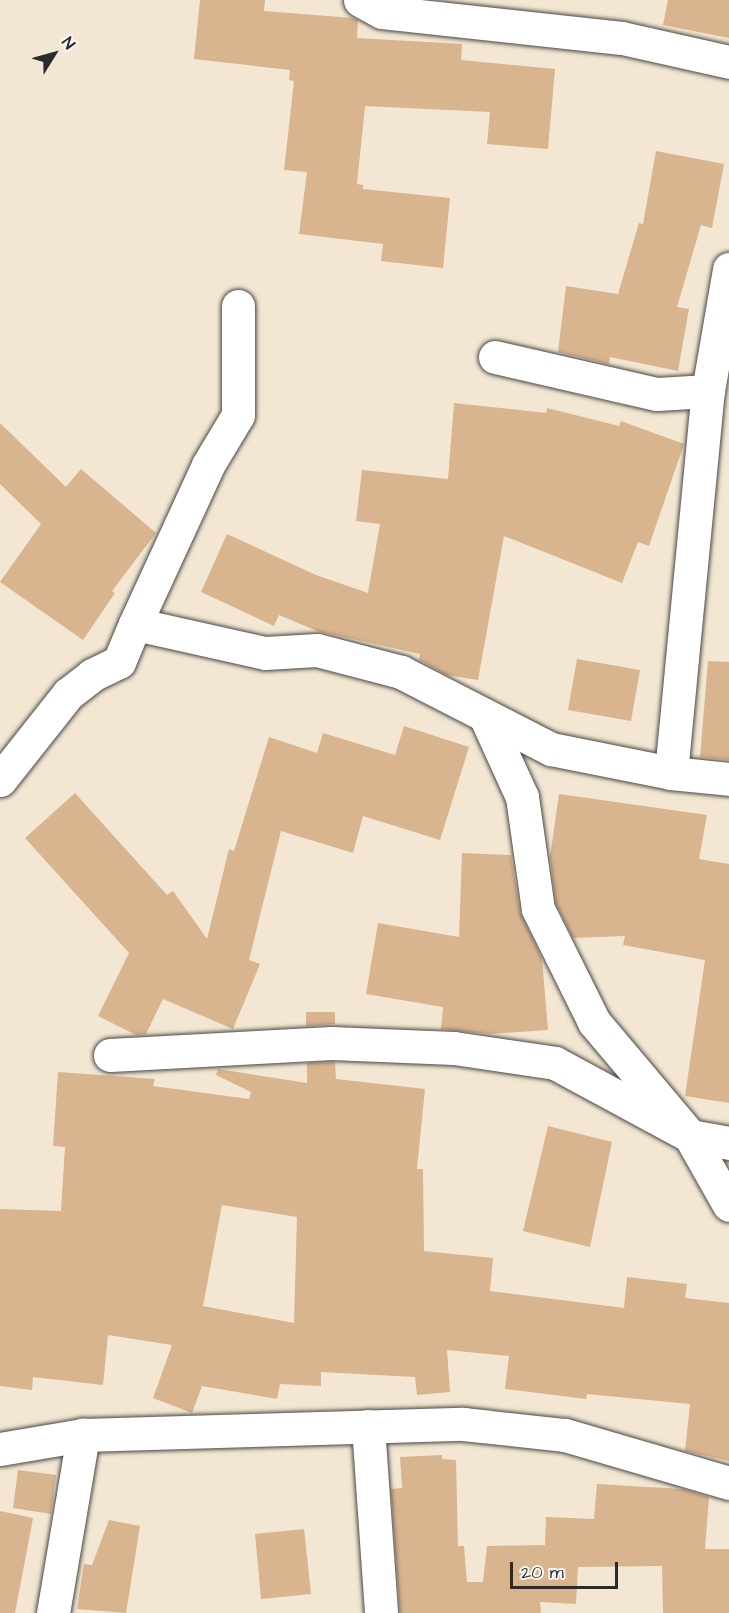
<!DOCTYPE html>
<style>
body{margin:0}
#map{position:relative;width:729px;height:1613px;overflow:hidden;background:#f3e7d3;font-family:"Architects Daughter",sans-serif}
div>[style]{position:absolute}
.building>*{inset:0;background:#d8b48f}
.roads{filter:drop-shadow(0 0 2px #494744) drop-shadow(0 0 2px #494744)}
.street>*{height:33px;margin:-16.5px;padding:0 16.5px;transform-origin:16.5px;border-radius:16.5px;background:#fff}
span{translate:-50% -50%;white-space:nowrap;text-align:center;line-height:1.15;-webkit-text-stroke:4.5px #f6f6f2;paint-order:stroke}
.north{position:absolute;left:24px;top:24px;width:60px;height:60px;-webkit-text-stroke:4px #f6f6f2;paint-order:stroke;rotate:53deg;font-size:16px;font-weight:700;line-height:24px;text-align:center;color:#2b2b2b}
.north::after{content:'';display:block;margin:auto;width:21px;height:27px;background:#2b2b2b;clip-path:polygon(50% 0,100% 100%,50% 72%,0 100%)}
.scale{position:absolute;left:510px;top:1562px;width:108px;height:27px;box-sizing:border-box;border:3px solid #2b2b2b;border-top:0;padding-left:8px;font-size:18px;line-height:21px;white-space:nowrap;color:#2b2b2b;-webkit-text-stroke:4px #f6f6f2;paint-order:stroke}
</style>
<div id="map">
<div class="building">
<i style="clip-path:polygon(200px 0,265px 0,264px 11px,353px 18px,358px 20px,357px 38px,462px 44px,461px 60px,555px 69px,548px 149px,487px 144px,490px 112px,365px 106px,357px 184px,363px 185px,363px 189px,450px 198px,443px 268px,381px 261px,383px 244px,299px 234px,307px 172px,284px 170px,294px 81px,289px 80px,290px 70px,194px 59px)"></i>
<i style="clip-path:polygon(668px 0,729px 0,729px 38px,663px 25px)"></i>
<i style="clip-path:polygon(656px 151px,724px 164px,712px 228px,701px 225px,677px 307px,689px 309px,678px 371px,610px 357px,609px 364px,558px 352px,566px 286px,618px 294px,639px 223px,643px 224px)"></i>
<i style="clip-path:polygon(454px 403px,546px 413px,547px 408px,619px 426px,621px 421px,684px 444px,649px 546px,638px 542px,622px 583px,504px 536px,478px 680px,447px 675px,419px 660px,420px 654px,317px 631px,279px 615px,274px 626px,201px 592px,227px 534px,316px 575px,368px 593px,380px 524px,356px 521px,362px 470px,448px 479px)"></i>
<i style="clip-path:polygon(0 423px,66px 487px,81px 469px,156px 533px,112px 591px,115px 593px,83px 640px,0 582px,41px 524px,0 484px)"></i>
<i style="clip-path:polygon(577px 659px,640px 670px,631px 721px,568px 710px)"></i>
<i style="clip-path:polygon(708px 661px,729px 662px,729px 760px,700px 757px)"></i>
<i style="clip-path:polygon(404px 726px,469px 747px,440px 840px,363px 816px,353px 853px,281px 831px,249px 960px,260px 964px,233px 1029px,163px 999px,146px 1034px,136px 1035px,98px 1016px,129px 953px,25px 838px,75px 793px,167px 895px,173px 891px,207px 939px,229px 849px,234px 851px,269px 737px,317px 753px,323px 733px,395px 755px)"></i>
<i style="clip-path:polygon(559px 794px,707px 815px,699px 859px,729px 864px,729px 1103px,685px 1096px,705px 960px,623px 945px,625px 936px,573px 938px,556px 903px,550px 857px)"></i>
<i style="clip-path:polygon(462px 853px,511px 855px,520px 912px,542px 959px,548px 1030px,490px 1034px,441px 1029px,443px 1007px,366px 994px,378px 923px,459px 937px)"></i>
<i style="clip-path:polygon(306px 1012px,335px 1012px,335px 1024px,306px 1026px)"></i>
<i style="clip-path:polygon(evenodd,335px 1062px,336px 1079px,425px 1089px,417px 1169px,423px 1169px,424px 1251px,493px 1258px,490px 1291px,624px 1308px,627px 1277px,687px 1284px,685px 1298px,729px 1303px,729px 1461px,685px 1451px,690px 1404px,587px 1394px,586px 1399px,505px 1389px,509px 1356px,447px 1350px,450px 1392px,417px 1395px,415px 1377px,321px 1372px,321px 1386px,280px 1384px,277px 1399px,202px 1386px,192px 1413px,153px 1398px,172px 1345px,108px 1335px,103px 1385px,33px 1377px,32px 1390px,0 1386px,0 1209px,61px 1211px,65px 1147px,53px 1146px,58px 1072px,155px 1079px,153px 1086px,249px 1099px,251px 1092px,216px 1075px,218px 1069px,307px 1083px,307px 1063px,335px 1062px,222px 1205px,297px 1217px,294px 1323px,203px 1306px,222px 1205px)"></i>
<i style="clip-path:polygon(548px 1126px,612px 1142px,590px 1247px,523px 1231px)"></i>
<i style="clip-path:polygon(442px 1455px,442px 1459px,456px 1460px,458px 1546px,464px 1546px,467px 1582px,483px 1582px,487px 1546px,545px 1545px,546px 1517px,594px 1519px,597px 1484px,682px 1489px,709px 1497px,705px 1549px,729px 1549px,729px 1613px,663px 1613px,662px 1566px,578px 1567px,576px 1604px,540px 1602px,541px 1613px,400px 1613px,391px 1489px,402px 1488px,400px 1457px)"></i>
<i style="clip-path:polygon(18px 1470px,56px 1475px,51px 1514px,13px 1508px)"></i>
<i style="clip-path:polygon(0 1511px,33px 1518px,15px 1613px,0 1613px)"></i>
<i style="clip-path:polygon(109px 1520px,140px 1526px,126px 1613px,77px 1609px,84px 1564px,92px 1565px)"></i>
<i style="clip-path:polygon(304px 1529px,311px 1594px,261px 1599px,255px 1534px)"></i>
</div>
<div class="roads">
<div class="street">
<i style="left:360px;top:0;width:25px;rotate:29deg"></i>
<i style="left:382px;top:12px;width:241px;rotate:6.2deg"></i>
<i style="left:622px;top:38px;width:110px;rotate:12.6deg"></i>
<i style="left:495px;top:357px;width:166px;rotate:12.9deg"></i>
<i style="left:657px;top:394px;width:51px;rotate:-3.4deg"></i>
<i style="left:135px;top:624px;width:175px;rotate:-65.3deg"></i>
<i style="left:208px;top:465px;width:58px;rotate:-59deg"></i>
<i style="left:238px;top:415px;width:109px;rotate:-90deg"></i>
<i style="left:486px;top:718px;width:87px;rotate:65.5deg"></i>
<i style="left:522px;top:797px;width:113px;rotate:81.9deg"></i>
<i style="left:538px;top:909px;width:126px;rotate:63.6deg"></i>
<i style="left:594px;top:1022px;width:149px;rotate:49.9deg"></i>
<i style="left:690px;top:1136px;width:79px;rotate:60.5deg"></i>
<i style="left:671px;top:773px;width:384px;rotate:-84.5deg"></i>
<i style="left:708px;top:391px;width:124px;rotate:-80.2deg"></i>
<i style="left:0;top:780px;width:110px;rotate:-51.7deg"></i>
<i style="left:68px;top:694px;width:31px;rotate:-38deg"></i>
<i style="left:92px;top:675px;width:30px;rotate:-26deg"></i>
<i style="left:119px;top:662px;width:41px;rotate:-67.2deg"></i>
<i style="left:135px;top:624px;width:133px;rotate:12.6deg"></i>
<i style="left:265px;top:653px;width:52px;rotate:-3.3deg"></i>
<i style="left:317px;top:650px;width:87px;rotate:14.7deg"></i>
<i style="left:401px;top:672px;width:169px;rotate:27.2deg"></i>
<i style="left:551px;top:749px;width:122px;rotate:11.3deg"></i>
<i style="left:671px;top:773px;width:58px;rotate:5.9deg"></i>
<i style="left:110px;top:1055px;width:221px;rotate:-3.1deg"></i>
<i style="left:331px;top:1043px;width:123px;rotate:2.3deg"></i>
<i style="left:454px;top:1048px;width:102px;rotate:8.4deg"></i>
<i style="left:555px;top:1063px;width:153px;rotate:28.4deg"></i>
<i style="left:690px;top:1136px;width:40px;rotate:10deg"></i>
<i style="left:368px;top:1426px;width:187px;rotate:86deg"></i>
<i style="left:0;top:1449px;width:84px;rotate:-9.6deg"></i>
<i style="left:83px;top:1435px;width:380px;rotate:-1.7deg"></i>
<i style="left:463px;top:1424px;width:103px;rotate:6.2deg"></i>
<i style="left:565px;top:1435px;width:171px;rotate:16.3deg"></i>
<i style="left:53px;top:1613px;width:181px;rotate:-80.4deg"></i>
</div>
</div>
<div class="north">N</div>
<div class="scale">20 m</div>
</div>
